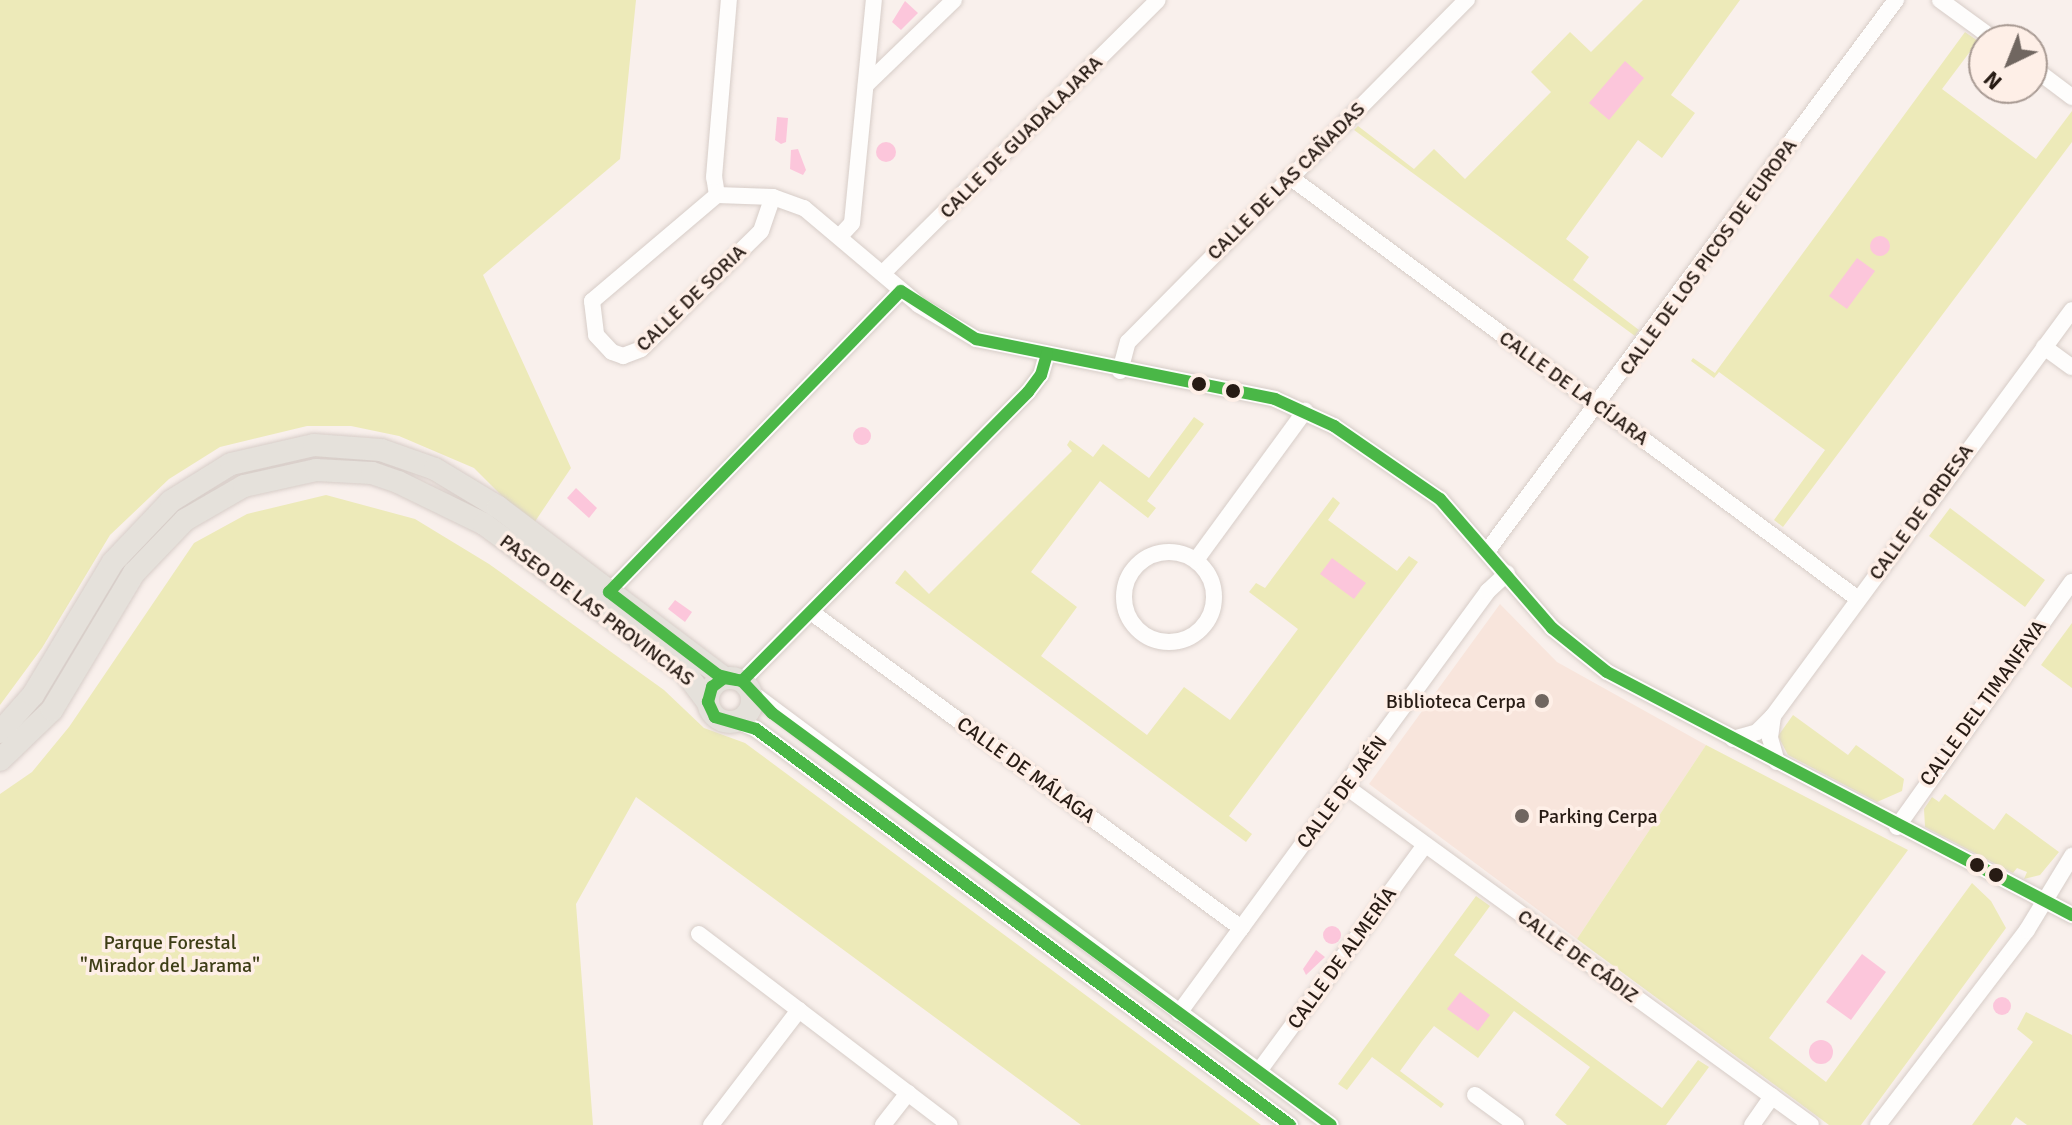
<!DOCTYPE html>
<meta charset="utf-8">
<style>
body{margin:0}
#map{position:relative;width:2072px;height:1125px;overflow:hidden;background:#f9f0ec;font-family:Signika,sans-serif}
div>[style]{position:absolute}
.built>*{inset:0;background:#f8e5dc}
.green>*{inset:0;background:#edeab9}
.water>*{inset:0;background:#fcc6db}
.round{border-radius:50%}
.roads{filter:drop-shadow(0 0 2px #d7cdc8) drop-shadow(0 0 2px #d7cdc8)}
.minor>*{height:16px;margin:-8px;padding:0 8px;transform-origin:8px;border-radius:8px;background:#fefdfc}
.minor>.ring{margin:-8px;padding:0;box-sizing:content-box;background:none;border:16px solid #fefdfc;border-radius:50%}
.major>*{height:22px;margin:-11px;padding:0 11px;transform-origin:11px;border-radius:11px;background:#e5e1db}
.major>.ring{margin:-11px;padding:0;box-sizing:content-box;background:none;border:22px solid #e5e1db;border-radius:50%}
.bus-1>*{height:12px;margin:-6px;padding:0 6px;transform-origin:6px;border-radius:6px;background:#4ab747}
.dots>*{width:22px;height:22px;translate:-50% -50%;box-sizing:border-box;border:4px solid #feefe7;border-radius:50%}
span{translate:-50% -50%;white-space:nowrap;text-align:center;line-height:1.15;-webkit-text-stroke:7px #feefe7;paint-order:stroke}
.street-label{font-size:20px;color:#271b14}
.poi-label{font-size:20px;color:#271b14}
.right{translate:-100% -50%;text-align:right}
.left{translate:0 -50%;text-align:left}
.park-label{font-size:20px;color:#3d3e16}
.north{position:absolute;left:1968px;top:24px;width:80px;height:80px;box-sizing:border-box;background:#feefe7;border:2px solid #a89a93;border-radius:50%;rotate:223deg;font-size:22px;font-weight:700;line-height:32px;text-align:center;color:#271b14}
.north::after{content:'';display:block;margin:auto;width:28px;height:36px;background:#706660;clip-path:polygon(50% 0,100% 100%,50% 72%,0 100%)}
</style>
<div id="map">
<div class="built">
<i style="clip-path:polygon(1500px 604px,1557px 662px,1706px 745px,1577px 939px,1369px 784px)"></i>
</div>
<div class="green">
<i style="clip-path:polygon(0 0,636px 0,620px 159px,483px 275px,571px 468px,532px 526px,474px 468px,399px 436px,351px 426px,307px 426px,220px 447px,169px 479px,110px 535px,42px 648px,0 705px)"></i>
<i style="clip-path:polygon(1643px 0,1740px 0,1671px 95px,1695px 113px,1678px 136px,1662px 158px,1638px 140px,1566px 239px,1589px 257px,1573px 280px,1639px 330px,1635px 336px,1354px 130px,1358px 126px,1414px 169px,1434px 149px,1465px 179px,1551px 92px,1531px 72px,1570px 32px,1591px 52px)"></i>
<i style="clip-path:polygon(1965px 32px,1978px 41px,1942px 89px,2036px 159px,2072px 111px,2072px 142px,1783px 527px,1774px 520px,1825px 450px,1719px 372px,1714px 378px,1691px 361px,1693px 358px,1715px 373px)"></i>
<i style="clip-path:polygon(1194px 417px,1204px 424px,1147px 501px,1156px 508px,1148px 518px,1100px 481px,1031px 572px,1077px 607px,1041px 656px,1147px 735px,1184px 687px,1230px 720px,1298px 629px,1249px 592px,1256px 583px,1265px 588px,1333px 497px,1340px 503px,1328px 520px,1397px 571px,1409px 556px,1418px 562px,1229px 816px,1252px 834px,1246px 842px,895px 583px,905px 570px,929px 594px,1072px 451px,1067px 445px,1070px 440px,1093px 457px,1103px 444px,1149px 478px)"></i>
<i style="clip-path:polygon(326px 495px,415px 519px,489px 564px,664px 690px,704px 728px,745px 743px,1261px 1125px,1081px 1125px,636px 797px,576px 904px,593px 1125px,0 1125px,0 794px,32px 772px,69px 727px,194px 543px,247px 514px)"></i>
<i style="clip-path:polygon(1950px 508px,2045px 580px,2025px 607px,1929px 536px)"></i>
<i style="clip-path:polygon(2072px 623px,2072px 688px,2041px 665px)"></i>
<i style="clip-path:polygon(1793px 715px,1848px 755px,1856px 745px,1904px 779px,1902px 791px,1877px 802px,1788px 755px,1778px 736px)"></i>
<i style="clip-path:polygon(1706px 745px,1908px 850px,1769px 1038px,1826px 1082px,1972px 883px,1991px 901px,2006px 928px,1861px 1125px,1829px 1125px,1577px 939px)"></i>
<i style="clip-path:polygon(1945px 794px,1994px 830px,2006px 813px,2059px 852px,2040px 875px,2024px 879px,2027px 872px,2017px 868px,2013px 873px,1925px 827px,1924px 809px,1932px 797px,1939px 802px)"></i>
<i style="clip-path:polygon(1476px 896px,1490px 906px,1454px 955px,1499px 988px,1662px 1108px,1698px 1060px,1709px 1067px,1666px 1125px,1567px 1125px,1555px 1115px,1590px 1067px,1514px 1011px,1478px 1058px,1434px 1026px,1422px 1041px,1400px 1071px,1444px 1104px,1441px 1108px,1372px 1057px,1347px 1090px,1338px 1084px)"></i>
<i style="clip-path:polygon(2026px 1012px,2072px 1035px,2072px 1125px,2027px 1125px,2016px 1117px,2011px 1125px,1972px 1125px,2033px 1042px,2017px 1029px)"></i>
</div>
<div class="water">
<i style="clip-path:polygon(905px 1px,918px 13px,901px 30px,892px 22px)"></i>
<i style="clip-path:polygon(1625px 61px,1644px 78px,1609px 120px,1589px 103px)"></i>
<i style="clip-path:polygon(777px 117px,788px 118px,786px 142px,781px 144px,775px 140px)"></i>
<i class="round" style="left:876px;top:142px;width:20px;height:20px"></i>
<i style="clip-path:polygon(798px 149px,806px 170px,803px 175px,790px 169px,791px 150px)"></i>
<i class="round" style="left:1870px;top:236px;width:20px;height:20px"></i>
<i style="clip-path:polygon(1857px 258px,1875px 271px,1847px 309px,1829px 296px)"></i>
<i class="round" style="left:853px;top:427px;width:18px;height:18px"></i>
<i style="clip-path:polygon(576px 488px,597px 508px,589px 518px,567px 498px)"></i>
<i style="clip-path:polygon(1332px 558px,1366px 583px,1354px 599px,1320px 574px)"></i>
<i style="clip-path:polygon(675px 600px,692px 612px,685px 622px,668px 609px)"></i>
<i class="round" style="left:1323px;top:926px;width:18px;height:18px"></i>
<i style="clip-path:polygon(1316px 950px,1325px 957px,1306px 975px,1303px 969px)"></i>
<i style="clip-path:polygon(1862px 954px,1886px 972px,1851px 1020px,1826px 1002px)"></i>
<i style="clip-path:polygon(1460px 992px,1490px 1015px,1478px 1031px,1447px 1009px)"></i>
<i class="round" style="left:1993px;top:997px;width:18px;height:18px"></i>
<i class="round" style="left:1809px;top:1040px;width:24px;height:24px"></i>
</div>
<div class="roads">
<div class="minor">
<i style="left:1940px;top:0;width:68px;rotate:36deg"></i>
<i style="left:2032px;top:67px;width:50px;rotate:36.9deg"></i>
<i style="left:866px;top:85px;width:122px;rotate:-44deg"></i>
<i style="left:1290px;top:177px;width:708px;rotate:36.61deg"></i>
<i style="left:717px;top:195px;width:56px;rotate:2deg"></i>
<i style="left:773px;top:197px;width:33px;rotate:20deg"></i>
<i style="left:804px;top:208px;width:150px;rotate:40.1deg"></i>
<i style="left:919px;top:305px;width:66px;rotate:30.8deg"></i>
<i style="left:976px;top:339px;width:305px;rotate:11.3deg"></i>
<i style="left:1275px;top:399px;width:65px;rotate:24.6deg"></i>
<i style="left:1334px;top:426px;width:129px;rotate:34.6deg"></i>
<i style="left:1440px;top:499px;width:171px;rotate:49deg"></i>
<i style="left:1552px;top:628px;width:70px;rotate:38.7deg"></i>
<i style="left:1607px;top:672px;width:525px;rotate:27.59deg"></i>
<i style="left:717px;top:195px;width:164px;rotate:139.7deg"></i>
<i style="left:592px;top:301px;width:34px;rotate:83deg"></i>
<i style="left:596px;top:335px;width:23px;rotate:47deg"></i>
<i style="left:612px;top:352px;width:12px;rotate:20deg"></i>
<i style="left:623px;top:356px;width:19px;rotate:-21deg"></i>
<i style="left:641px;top:349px;width:168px;rotate:-44.5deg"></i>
<i style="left:761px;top:231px;width:36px;rotate:-71deg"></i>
<i style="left:717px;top:195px;width:18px;rotate:-99deg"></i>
<i style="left:714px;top:177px;width:178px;rotate:-85.2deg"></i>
<i style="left:841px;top:235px;width:16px;rotate:-47deg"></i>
<i style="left:852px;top:223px;width:224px;rotate:-84.4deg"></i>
<i style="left:883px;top:273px;width:387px;rotate:-44.8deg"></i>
<i style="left:2044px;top:347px;width:34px;rotate:36deg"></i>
<i style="left:1120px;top:371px;width:30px;rotate:-75deg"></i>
<i style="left:1128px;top:342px;width:482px;rotate:-45.3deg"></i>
<i style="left:1488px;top:550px;width:685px;rotate:-53.43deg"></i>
<i class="ring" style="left:1124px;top:552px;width:74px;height:74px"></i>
<i style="left:1196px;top:560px;width:185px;rotate:-53.8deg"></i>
<i style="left:609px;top:592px;width:419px;rotate:-45.9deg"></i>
<i style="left:811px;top:612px;width:534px;rotate:36.31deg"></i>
<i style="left:742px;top:681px;width:407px;rotate:-45.3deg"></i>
<i style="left:1028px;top:392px;width:21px;rotate:-53deg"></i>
<i style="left:1041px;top:375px;width:22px;rotate:-74deg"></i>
<i style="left:752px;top:693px;width:722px;rotate:36.73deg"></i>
<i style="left:1773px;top:716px;width:22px;rotate:98deg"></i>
<i style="left:1770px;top:738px;width:25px;rotate:74deg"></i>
<i style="left:737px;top:721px;width:21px;rotate:23deg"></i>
<i style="left:756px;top:729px;width:665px;rotate:36.56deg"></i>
<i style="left:1733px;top:739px;width:25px;rotate:-16deg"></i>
<i style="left:1757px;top:732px;width:23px;rotate:-45deg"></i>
<i style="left:1773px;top:716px;width:504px;rotate:-53.63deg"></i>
<i style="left:1345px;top:786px;width:576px;rotate:36.03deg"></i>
<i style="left:1897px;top:827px;width:301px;rotate:-54.5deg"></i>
<i style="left:699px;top:934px;width:315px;rotate:37.3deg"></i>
<i style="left:1179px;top:1013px;width:523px;rotate:-53.79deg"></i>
<i style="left:1488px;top:591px;width:26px;rotate:-43deg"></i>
<i style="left:1259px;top:1071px;width:280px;rotate:-53.7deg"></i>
<i style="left:1475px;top:1095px;width:51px;rotate:36.2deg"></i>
<i style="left:711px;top:1125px;width:145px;rotate:-52.6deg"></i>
<i style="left:883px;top:1125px;width:41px;rotate:-52deg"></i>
<i style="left:1752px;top:1125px;width:35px;rotate:-55deg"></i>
<i style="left:1878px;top:1125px;width:245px;rotate:-52.6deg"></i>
<i style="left:2027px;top:930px;width:87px;rotate:-58.7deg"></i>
</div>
<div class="major">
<i class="ring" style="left:708px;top:678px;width:22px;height:22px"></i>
<i style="left:0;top:732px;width:50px;rotate:-48.3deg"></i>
<i style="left:33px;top:695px;width:155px;rotate:-59deg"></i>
<i style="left:113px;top:562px;width:84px;rotate:-46.4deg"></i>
<i style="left:171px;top:501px;width:70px;rotate:-31.7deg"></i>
<i style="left:231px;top:464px;width:85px;rotate:-12.9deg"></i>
<i style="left:314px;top:445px;width:67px;rotate:4.3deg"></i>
<i style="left:381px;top:450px;width:57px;rotate:19.4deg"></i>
<i style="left:435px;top:469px;width:74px;rotate:31.1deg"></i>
<i style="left:498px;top:507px;width:283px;rotate:37.1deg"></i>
<i style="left:0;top:760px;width:72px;rotate:-43.9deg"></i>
<i style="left:52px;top:710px;width:160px;rotate:-59.1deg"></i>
<i style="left:134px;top:573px;width:74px;rotate:-46.1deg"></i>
<i style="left:185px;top:520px;width:68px;rotate:-30deg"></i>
<i style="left:244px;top:486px;width:74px;rotate:-12.5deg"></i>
<i style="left:316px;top:470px;width:56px;rotate:3.1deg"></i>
<i style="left:372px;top:473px;width:28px;rotate:19deg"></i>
<i style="left:398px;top:482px;width:96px;rotate:26deg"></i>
<i style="left:484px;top:524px;width:250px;rotate:36.4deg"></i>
<i style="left:685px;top:672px;width:38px;rotate:53deg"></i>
</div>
</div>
<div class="bus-1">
<i style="left:742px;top:681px;width:25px;rotate:-166deg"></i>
<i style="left:718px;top:675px;width:137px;rotate:-142.7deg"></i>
<i style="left:609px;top:592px;width:419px;rotate:-45.9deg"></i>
<i style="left:901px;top:291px;width:89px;rotate:32.6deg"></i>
<i style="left:976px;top:339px;width:305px;rotate:11.3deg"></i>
<i style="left:1275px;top:399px;width:65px;rotate:24.6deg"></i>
<i style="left:1334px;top:426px;width:129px;rotate:34.6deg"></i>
<i style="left:1440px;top:499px;width:171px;rotate:49deg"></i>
<i style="left:1552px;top:628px;width:70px;rotate:38.7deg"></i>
<i style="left:1607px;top:672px;width:525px;rotate:27.59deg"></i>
<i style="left:742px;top:681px;width:407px;rotate:-45.3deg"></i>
<i style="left:1028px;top:392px;width:21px;rotate:-53deg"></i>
<i style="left:1041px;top:375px;width:22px;rotate:-74deg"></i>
<i style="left:1290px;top:1125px;width:665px;rotate:-143.44deg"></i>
<i style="left:756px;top:729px;width:43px;rotate:-163.7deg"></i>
<i style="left:715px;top:717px;width:17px;rotate:-115deg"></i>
<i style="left:708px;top:702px;width:16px;rotate:-75deg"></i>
<i style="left:712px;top:687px;width:15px;rotate:-37deg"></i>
<i style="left:724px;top:678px;width:18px;rotate:9deg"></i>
<i style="left:742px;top:681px;width:44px;rotate:46.8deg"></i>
<i style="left:772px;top:713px;width:694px;rotate:36.39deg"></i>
</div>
<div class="dots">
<i style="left:1199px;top:384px;background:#271b14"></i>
<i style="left:1233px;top:391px;background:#271b14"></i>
<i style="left:1542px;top:701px;background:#706660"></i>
<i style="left:1522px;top:816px;background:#706660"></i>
<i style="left:1977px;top:865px;background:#271b14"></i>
<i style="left:1996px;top:875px;background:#271b14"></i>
</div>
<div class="street-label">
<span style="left:1021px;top:137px;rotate:-45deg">CALLE DE GUADALAJARA</span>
<span style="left:1286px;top:181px;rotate:-45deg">CALLE DE LAS CAÑADAS</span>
<span style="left:1708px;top:257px;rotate:-54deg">CALLE DE LOS PICOS DE EUROPA</span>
<span style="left:691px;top:298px;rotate:-44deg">CALLE DE SORIA</span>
<span style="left:1574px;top:388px;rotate:36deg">CALLE DE LA CÍJARA</span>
<span style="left:1921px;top:512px;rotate:-54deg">CALLE DE ORDESA</span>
<span style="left:597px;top:610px;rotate:37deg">PASEO DE LAS PROVINCIAS</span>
<span style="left:1983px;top:703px;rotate:-54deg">CALLE DEL TIMANFAYA</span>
<span style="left:1026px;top:770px;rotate:36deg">CALLE DE MÁLAGA</span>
<span style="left:1342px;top:792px;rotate:-53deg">CALLE DE JAÉN</span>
<span style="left:1578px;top:956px;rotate:36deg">CALLE DE CÁDIZ</span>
<span style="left:1342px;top:958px;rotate:-54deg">CALLE DE ALMERÍA</span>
</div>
<div class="poi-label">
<span class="right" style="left:1526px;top:701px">Biblioteca Cerpa</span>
<span class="left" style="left:1538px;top:816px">Parking Cerpa</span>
</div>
<div class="park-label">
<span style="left:170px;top:954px">Parque Forestal<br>"Mirador del Jarama"</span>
</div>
<div class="north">N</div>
</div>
